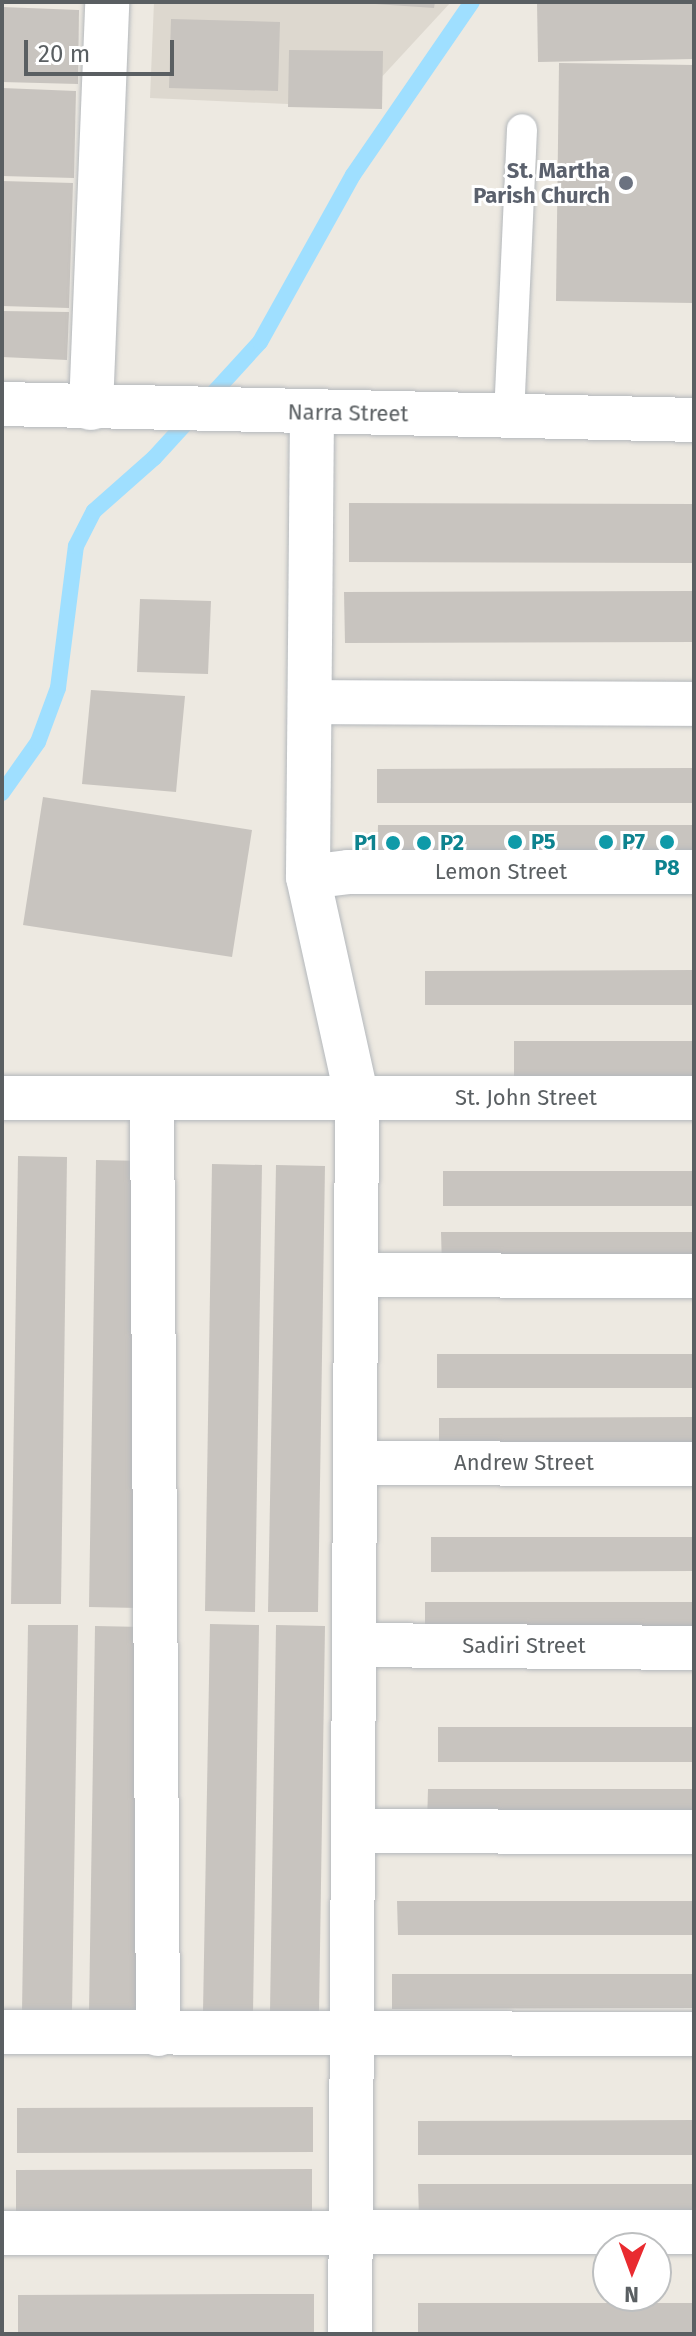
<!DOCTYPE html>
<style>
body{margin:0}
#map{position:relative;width:696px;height:2336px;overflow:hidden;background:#ede9e1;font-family:"Fira Sans",sans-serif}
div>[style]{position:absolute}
.education>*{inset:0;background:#ddd8cf}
.stream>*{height:16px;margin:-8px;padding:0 8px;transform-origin:8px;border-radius:8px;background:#9fdfff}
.building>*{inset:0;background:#c8c4bf}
.roads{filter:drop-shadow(0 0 2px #b4b8bc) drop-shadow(0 0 2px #b4b8bc)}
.lane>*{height:30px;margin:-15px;padding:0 15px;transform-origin:15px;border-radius:15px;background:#fff}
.street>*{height:44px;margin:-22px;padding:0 22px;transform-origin:22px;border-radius:22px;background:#fff}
.secondary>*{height:44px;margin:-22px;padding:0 22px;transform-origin:22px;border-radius:22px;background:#fff}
.dots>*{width:22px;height:22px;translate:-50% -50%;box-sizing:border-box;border:4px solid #fff;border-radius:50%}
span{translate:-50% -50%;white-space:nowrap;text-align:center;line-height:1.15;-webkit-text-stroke:6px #fff;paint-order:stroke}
.worship-label{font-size:22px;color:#5b616d;font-weight:700}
.right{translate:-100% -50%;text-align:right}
.street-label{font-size:22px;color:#5a5f62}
.culture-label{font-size:22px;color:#0d838f;font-weight:700}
.left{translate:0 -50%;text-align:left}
.frame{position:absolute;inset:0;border:4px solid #5a5f62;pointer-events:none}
.north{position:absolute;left:592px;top:2232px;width:80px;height:80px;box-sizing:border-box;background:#fff;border:2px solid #bdbfc0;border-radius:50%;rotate:181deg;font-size:22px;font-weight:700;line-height:32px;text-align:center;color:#5a5f62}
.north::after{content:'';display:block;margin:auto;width:28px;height:36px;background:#e92b30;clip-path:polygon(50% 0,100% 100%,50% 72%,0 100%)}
.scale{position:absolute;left:24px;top:40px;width:150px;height:36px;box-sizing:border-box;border:4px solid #5a5f62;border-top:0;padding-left:10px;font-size:24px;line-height:28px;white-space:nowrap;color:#5a5f62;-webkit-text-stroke:6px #fff;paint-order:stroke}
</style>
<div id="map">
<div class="education">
<i style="clip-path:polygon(154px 2px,451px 2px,354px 107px,150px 98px)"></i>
</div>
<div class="stream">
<i style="left:2px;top:793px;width:62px;rotate:-54.8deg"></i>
<i style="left:38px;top:742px;width:58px;rotate:-69.7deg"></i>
<i style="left:58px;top:688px;width:143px;rotate:-82.8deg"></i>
<i style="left:76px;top:546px;width:39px;rotate:-63deg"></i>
<i style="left:94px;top:511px;width:80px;rotate:-41.5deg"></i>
<i style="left:154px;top:458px;width:157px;rotate:-47.6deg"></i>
<i style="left:260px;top:342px;width:191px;rotate:-60.9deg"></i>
<i style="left:353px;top:175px;width:210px;rotate:-55.5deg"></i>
</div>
<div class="building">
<i style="clip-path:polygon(346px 2px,435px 2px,434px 8px)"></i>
<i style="clip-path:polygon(537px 2px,694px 2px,694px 59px,538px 62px)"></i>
<i style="clip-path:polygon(2px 7px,79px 10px,78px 84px,2px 82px)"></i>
<i style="clip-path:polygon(171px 19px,280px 22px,278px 91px,169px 88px)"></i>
<i style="clip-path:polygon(289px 50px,383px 51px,382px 109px,288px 107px)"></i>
<i style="clip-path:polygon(559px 63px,694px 65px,694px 303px,556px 301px)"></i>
<i style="clip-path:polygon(2px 88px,76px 91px,74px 178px,2px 176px)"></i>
<i style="clip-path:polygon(2px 181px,73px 183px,69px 308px,2px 306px)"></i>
<i style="clip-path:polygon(2px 311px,69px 312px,67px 360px,2px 357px)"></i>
<i style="clip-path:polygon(349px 503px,694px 504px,694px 563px,349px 562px)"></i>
<i style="clip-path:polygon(694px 591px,694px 642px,345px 643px,344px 592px)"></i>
<i style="clip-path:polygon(140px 599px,211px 601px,208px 674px,137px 672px)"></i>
<i style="clip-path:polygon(91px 690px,185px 696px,176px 792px,82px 784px)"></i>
<i style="clip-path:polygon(694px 768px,694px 803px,377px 803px,377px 769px)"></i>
<i style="clip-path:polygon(43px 797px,252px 830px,232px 957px,23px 925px)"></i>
<i style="clip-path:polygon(378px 825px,694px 825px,694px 860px,377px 860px)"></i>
<i style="clip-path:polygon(694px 970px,694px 1005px,425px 1005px,425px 971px)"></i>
<i style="clip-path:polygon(514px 1041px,694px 1041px,694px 1076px,514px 1076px)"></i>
<i style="clip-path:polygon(18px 1156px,67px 1157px,61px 1604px,11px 1604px)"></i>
<i style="clip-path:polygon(96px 1160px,146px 1161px,139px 1608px,89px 1607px)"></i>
<i style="clip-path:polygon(212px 1164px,262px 1165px,255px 1612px,205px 1611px)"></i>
<i style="clip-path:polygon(276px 1165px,325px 1166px,318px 1612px,268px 1612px)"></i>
<i style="clip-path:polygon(443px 1171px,694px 1171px,694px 1206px,443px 1206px)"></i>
<i style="clip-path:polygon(441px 1232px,694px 1232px,694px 1267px,442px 1267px)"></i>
<i style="clip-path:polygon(437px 1354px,694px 1354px,694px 1388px,437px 1388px)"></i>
<i style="clip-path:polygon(694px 1417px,694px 1452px,439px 1452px,439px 1418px)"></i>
<i style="clip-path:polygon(431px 1537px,694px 1537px,694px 1571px,431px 1572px)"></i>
<i style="clip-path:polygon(425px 1602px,694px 1602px,694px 1636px,425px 1636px)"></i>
<i style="clip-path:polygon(210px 1624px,259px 1625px,253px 2013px,203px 2012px)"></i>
<i style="clip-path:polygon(28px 1625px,78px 1625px,72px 2013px,22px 2012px)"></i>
<i style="clip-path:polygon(276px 1625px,325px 1626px,319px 2013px,270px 2012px)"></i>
<i style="clip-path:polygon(95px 1626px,144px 1627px,138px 2014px,89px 2013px)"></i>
<i style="clip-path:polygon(438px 1727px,694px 1727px,694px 1762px,438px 1762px)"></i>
<i style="clip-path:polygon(428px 1789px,694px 1789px,694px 1824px,427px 1824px)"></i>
<i style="clip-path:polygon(397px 1901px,694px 1901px,694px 1935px,398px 1935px)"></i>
<i style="clip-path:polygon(392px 1974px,694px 1974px,694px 2008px,392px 2009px)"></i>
<i style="clip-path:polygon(313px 2107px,313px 2152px,17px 2153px,17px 2108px)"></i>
<i style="clip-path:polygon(694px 2120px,694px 2155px,418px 2155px,418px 2121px)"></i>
<i style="clip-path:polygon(312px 2169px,312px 2215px,16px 2216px,16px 2170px)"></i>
<i style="clip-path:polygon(418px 2184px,694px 2184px,694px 2219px,419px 2219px)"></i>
<i style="clip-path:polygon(280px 2294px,314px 2294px,314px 2334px,18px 2334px,18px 2295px)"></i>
<i style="clip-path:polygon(418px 2303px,694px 2303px,694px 2334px,418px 2334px)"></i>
</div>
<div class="roads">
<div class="lane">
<i style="left:509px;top:416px;width:287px;rotate:-87.4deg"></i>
</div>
<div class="street">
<i style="left:91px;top:408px;width:406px;rotate:-87.7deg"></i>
<i style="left:312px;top:413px;width:464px;rotate:90.5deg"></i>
<i style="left:308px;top:877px;width:226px;rotate:77.5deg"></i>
<i style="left:357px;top:1098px;width:1236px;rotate:90.32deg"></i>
<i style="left:313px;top:702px;width:381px;rotate:0.3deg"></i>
<i style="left:308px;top:877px;width:40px;rotate:-7.1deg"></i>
<i style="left:348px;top:872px;width:346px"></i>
<i style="left:2px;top:1098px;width:692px"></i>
<i style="left:152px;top:1100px;width:934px;rotate:89.63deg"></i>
<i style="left:356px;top:1275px;width:338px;rotate:0.2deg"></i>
<i style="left:355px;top:1463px;width:339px;rotate:0.2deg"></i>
<i style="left:354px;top:1645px;width:340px;rotate:0.5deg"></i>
<i style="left:353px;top:1831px;width:341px;rotate:0.2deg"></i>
<i style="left:2px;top:2032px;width:692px;rotate:0.17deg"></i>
<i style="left:2px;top:2233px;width:692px;rotate:-0.08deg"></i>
</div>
<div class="secondary">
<i style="left:2px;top:404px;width:692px;rotate:1.32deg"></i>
</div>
</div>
<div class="dots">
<i style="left:626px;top:183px;background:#6b7280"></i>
<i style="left:515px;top:842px;background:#0f9aa8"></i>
<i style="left:606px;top:842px;background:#0f9aa8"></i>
<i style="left:667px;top:842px;background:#0f9aa8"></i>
<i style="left:393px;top:843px;background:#0f9aa8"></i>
<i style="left:424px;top:843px;background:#0f9aa8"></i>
</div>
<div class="worship-label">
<span class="right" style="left:610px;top:183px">St. Martha<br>Parish Church</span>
</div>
<div class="street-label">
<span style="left:348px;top:413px;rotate:1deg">Narra Street</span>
<span style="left:501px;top:872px">Lemon Street</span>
<span style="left:526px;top:1098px">St. John Street</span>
<span style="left:524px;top:1463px">Andrew Street</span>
<span style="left:524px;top:1646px">Sadiri Street</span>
</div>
<div class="culture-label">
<span class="left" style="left:531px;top:842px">P5</span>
<span class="left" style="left:622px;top:842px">P7</span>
<span class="right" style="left:377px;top:843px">P1</span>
<span class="left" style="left:440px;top:843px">P2</span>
<span style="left:667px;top:868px">P8</span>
</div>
<div class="frame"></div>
<div class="north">N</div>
<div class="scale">20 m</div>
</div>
